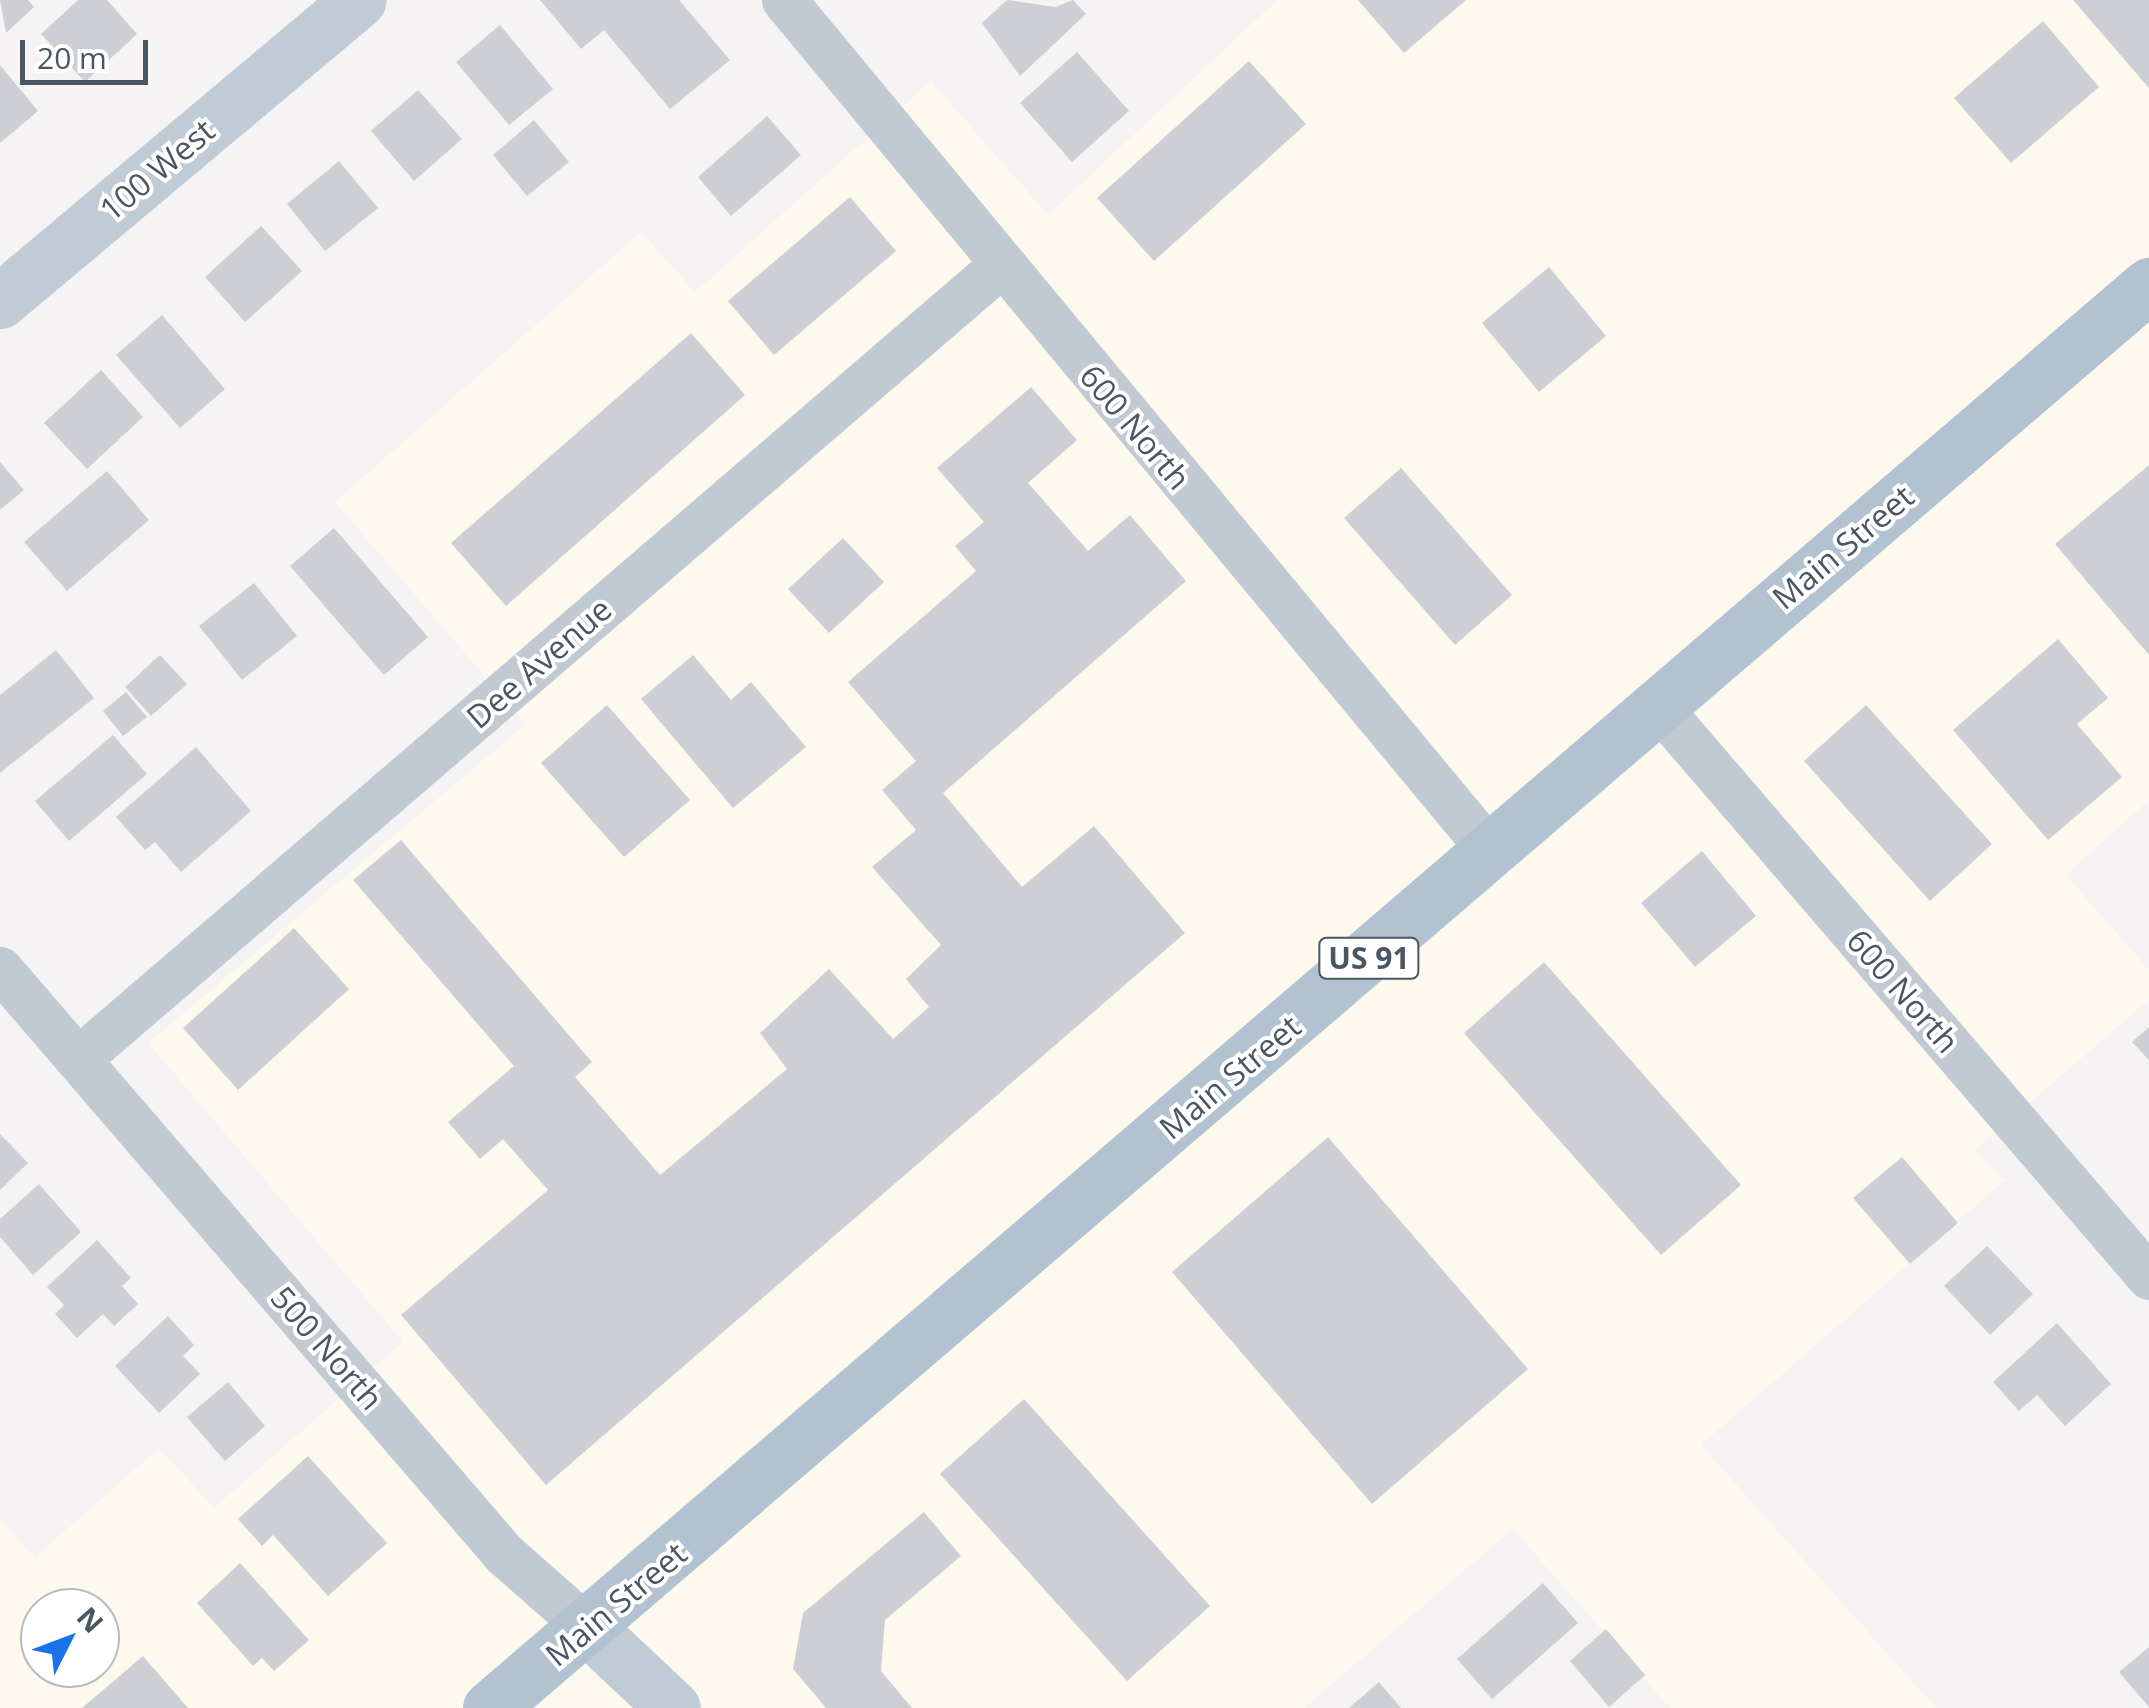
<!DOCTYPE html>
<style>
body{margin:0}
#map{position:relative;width:2149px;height:1708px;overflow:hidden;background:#f5f3f3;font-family:"Open Sans",sans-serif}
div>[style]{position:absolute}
.commercial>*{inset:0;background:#fdf9ef}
.building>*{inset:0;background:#cdcfd5}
.street>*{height:45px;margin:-22.5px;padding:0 22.5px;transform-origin:22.5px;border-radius:22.5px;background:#c1cad2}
.secondary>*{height:55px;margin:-27.5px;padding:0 27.5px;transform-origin:27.5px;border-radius:27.5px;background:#c1cbd6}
.primary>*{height:55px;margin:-27.5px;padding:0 27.5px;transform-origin:27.5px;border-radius:27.5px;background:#b3c2d1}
span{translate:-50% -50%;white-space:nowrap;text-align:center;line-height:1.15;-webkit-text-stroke:8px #fff;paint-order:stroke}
.shield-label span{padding:2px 8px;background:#fff;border:2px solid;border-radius:8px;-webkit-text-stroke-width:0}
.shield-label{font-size:30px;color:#4a5661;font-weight:700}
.street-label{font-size:32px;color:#4a5661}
.north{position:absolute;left:20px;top:1588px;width:100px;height:100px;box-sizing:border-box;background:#fff;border:2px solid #b7bbc0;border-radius:50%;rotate:48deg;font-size:28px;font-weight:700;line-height:40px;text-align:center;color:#4a5661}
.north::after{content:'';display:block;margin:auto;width:35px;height:45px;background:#1a73e8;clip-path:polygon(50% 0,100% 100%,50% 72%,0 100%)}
.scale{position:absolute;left:20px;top:40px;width:128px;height:45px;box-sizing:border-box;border:5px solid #4a5661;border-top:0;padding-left:12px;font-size:30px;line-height:35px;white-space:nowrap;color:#4a5661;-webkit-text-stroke:8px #fff;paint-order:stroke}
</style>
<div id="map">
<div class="commercial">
<i style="clip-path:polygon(evenodd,1277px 0,2149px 0,2149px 800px,2066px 875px,2149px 970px,2149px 1000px,1975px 1150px,2005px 1180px,1701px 1445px,1936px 1708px,1670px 1708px,1513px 1529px,1304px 1708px,0 1708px,0 1520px,35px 1557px,159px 1448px,214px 1508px,403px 1342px,148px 1043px,526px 724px,335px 502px,641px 232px,695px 292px,931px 81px,1048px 215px,1277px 0,40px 1608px,100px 1608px,100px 1668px,40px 1668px,40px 1608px)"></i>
</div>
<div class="building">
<i style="clip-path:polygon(0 0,28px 0,34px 7px,6px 33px)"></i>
<i style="clip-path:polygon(78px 0,107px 0,137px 34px,85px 82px,41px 34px)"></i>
<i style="clip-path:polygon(540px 0,679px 0,730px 60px,670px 109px,604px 30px,581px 49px)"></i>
<i style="clip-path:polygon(1007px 0,1055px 7px,1073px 0,1086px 14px,1020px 76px,982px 23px)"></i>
<i style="clip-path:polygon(1358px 0,1466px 0,1404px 53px)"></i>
<i style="clip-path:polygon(2073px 0,2149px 0,2149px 88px)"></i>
<i style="clip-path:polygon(2043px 21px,2099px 87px,2011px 163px,1954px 98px)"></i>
<i style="clip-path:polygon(500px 25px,553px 89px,509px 125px,456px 62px)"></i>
<i style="clip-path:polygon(1077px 52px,1129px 111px,1072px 162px,1020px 103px)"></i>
<i style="clip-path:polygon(1249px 61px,1306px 124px,1154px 261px,1097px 198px)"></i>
<i style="clip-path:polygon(0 65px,38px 111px,0 143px)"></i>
<i style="clip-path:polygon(418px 90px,462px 139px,414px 181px,371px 131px)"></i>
<i style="clip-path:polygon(767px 116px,801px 155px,731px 216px,698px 177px)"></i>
<i style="clip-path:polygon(534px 120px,569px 162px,527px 196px,493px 155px)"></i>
<i style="clip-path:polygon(339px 161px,378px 208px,325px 251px,287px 204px)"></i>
<i style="clip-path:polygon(850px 197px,896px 251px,774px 355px,728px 301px)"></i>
<i style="clip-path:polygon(261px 226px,302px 271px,245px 322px,205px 277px)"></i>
<i style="clip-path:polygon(1549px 267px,1606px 336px,1539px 392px,1482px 323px)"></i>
<i style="clip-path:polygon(162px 315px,225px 389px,180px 428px,116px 355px)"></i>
<i style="clip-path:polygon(691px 333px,745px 395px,506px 606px,451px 543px)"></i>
<i style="clip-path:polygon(101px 370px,143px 417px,87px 469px,44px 423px)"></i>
<i style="clip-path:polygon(1031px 387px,1077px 440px,1028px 483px,1088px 551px,1130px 515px,1186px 581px,943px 793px,1022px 887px,1094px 826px,1185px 933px,546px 1485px,401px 1315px,548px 1190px,503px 1139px,480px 1159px,448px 1122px,514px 1066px,353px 880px,401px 840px,592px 1062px,575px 1077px,660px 1175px,787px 1069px,760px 1033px,829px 969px,893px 1039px,929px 1007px,906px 979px,941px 945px,872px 867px,916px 830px,882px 790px,916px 761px,848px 682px,976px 571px,955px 546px,984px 522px,937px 468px)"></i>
<i style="clip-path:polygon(0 462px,24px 490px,0 510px)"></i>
<i style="clip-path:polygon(2149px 465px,2149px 655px,2055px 544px)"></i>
<i style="clip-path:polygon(1401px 468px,1512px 595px,1455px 645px,1344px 518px)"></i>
<i style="clip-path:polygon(107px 471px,149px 520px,67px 591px,24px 542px)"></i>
<i style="clip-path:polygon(334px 528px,428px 637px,384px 675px,290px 566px)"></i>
<i style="clip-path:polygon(843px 538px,884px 582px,829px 633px,788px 589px)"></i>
<i style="clip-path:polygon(254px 583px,297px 636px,242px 680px,199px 626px)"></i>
<i style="clip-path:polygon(2058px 639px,2108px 698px,2077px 724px,2122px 777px,2048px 840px,1953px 730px)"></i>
<i style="clip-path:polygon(56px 650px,94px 698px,0 773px,0 695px)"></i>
<i style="clip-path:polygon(160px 655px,187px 684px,151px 716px,125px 687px)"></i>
<i style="clip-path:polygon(693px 655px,731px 700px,751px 682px,806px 747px,733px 808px,641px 699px)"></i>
<i style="clip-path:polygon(126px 692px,147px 717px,123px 736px,103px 711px)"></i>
<i style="clip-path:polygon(607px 705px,690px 800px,624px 857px,541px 763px)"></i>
<i style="clip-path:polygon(1866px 705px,1992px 844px,1930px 901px,1804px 761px)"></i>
<i style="clip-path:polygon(113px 735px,147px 774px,69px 841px,35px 801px)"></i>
<i style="clip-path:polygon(196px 747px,251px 811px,181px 872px,155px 842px,145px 850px,116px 817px)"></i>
<i style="clip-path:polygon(1702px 851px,1756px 916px,1695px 967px,1641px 903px)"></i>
<i style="clip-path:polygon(294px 928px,349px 989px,238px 1090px,183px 1028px)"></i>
<i style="clip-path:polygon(1544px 962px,1741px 1185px,1661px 1255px,1464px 1033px)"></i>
<i style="clip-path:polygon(2149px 1027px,2149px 1060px,2132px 1042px)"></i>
<i style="clip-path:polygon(0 1134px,28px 1163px,0 1190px)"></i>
<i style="clip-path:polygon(1328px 1137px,1528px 1369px,1372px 1504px,1172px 1272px)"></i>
<i style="clip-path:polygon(1902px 1157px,1958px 1223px,1910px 1264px,1853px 1198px)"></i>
<i style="clip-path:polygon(39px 1184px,81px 1232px,33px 1275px,0 1237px,0 1219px)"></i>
<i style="clip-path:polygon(97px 1240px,131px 1278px,122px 1286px,138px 1304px,114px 1326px,103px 1314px,77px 1338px,55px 1314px,64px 1305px,47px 1287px)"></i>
<i style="clip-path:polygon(1987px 1246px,2033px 1294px,1990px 1335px,1944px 1286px)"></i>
<i style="clip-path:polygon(168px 1316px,194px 1345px,183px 1356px,200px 1374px,159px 1413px,115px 1366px)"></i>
<i style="clip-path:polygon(2057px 1323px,2111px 1384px,2065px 1426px,2037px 1395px,2019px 1411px,1993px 1382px)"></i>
<i style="clip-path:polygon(228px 1382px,265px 1426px,225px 1461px,187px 1417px)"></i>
<i style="clip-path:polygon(1024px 1399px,1210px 1606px,1127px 1681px,940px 1474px)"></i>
<i style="clip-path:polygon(308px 1456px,387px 1543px,328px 1596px,273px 1535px,262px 1546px,238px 1519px)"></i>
<i style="clip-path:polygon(924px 1512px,961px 1556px,885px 1620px,881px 1671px,912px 1708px,826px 1708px,793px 1669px,803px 1613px)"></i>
<i style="clip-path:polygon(240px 1563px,309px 1640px,274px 1671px,262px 1658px,253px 1666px,197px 1603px)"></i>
<i style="clip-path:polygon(1543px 1583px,1578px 1623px,1492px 1699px,1457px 1659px)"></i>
<i style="clip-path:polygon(1606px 1629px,1645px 1675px,1609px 1707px,1570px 1661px)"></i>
<i style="clip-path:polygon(2149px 1647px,2149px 1707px,2119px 1672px)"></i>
<i style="clip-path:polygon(143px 1656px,188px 1708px,82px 1708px)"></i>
<i style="clip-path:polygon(1379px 1682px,1401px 1708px,1349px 1708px)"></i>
</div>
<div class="street">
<i style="left:784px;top:0;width:1106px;rotate:50.32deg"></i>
<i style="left:1658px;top:706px;width:753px;rotate:49.31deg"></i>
<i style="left:0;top:969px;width:772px;rotate:49.25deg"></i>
<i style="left:504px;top:1554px;width:113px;rotate:41.4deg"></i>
<i style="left:78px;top:1059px;width:1216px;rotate:-40.7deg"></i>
</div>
<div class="secondary">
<i style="left:0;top:301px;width:468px;rotate:-40deg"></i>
<i style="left:589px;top:1629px;width:115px;rotate:43.2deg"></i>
</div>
<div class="primary">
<i style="left:490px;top:1708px;width:2186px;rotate:-40.62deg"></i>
</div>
<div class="shield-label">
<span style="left:1369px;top:958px">US 91</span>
</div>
<div class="street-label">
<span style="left:157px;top:170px;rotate:-40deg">100 West</span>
<span style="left:1135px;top:427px;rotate:50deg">600 North</span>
<span style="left:1843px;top:547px;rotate:-40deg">Main Street</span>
<span style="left:539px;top:663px;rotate:-41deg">Dee Avenue</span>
<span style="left:1903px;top:991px;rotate:49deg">600 North</span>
<span style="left:1230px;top:1077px;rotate:-40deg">Main Street</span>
<span style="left:327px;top:1348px;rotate:49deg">500 North</span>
<span style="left:616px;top:1604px;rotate:-40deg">Main Street</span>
</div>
<div class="north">N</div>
<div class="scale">20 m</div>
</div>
